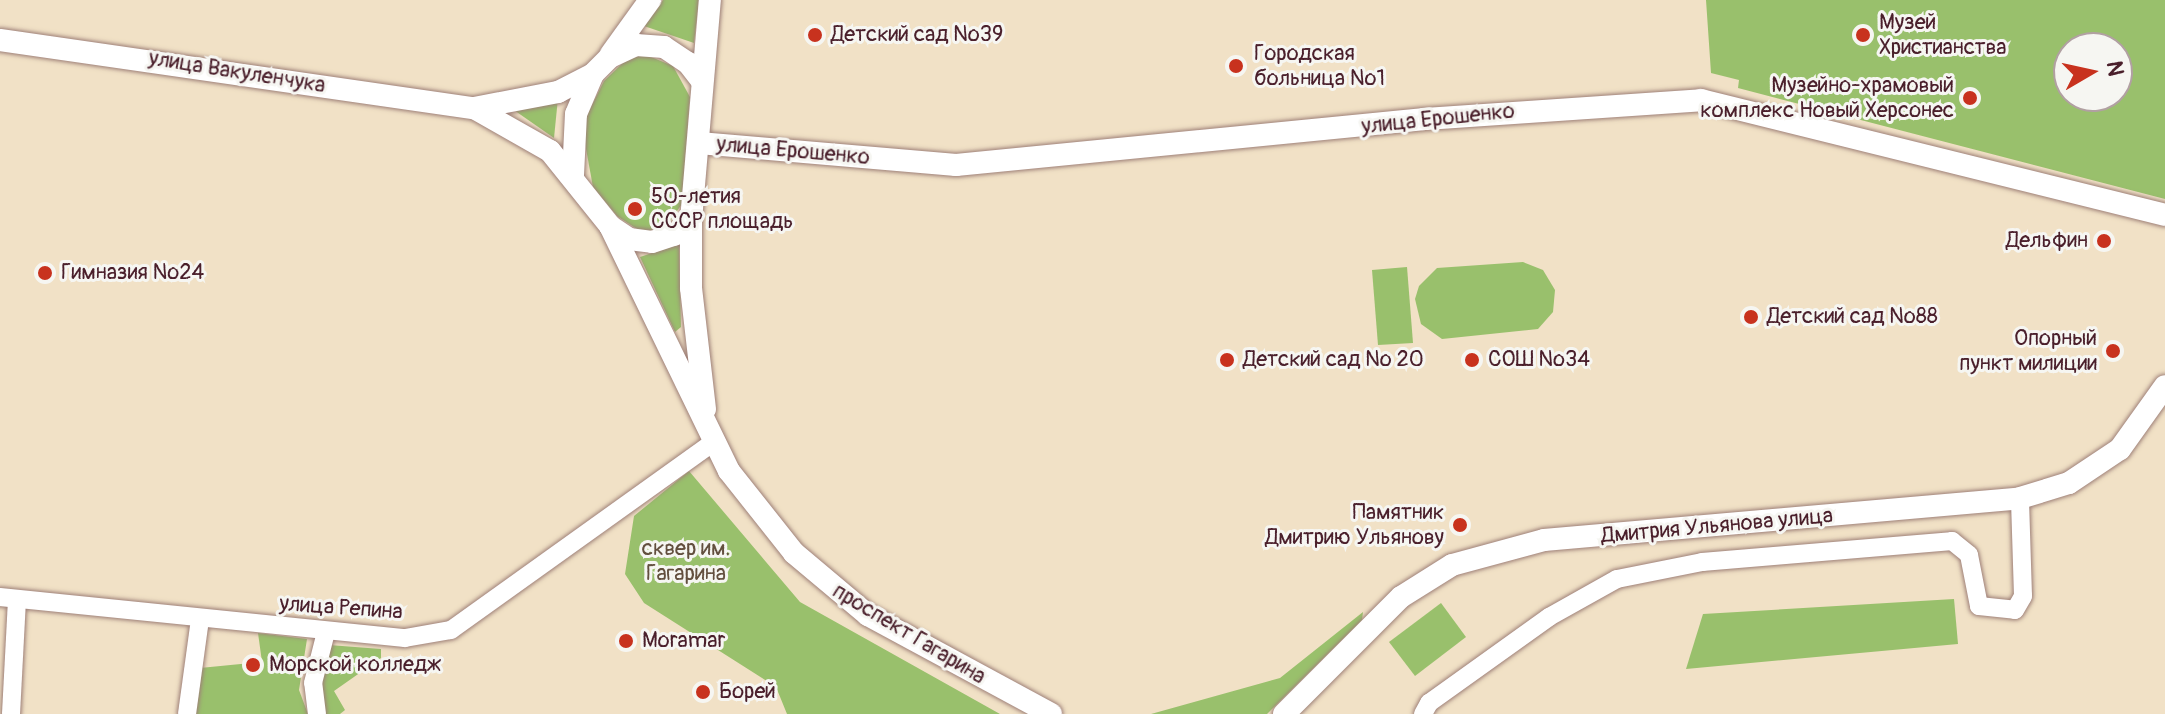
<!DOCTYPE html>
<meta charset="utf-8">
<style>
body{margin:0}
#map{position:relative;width:2165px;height:714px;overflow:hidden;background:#f1e1c6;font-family:Pangolin,sans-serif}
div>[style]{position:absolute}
.green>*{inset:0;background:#99c06c}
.roads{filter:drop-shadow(0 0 2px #9e8078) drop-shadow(0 0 2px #9e8078)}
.minor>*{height:18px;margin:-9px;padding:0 9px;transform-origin:9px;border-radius:9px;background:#fff}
.major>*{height:22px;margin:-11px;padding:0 11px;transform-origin:11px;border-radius:11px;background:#fff}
.dots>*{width:22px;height:22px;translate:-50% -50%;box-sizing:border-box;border:4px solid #f6f6f2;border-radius:50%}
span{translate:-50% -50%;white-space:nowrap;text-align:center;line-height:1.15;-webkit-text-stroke:6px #f6f6f2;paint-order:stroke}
.poi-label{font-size:22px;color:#4a1f2b}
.left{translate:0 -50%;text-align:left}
.right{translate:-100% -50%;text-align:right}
.street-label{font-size:22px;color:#4a1f2b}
.park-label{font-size:22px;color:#624f3e}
.north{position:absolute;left:2053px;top:32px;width:80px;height:80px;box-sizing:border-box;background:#f6f6f2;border:2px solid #b1a0a2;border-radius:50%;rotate:81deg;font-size:22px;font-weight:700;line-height:32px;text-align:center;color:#4a1f2b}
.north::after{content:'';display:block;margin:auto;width:28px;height:36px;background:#c8321e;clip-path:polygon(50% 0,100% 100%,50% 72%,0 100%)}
</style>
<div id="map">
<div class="green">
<i style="clip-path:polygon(663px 0,699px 0,694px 43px,644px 26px)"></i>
<i style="clip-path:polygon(evenodd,1706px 0,2165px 0,2165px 199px,1738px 88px,1739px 80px,1711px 73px,1706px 0,2069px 48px,2117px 48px,2117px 96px,2069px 96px,2069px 48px)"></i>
<i style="clip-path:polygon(644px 54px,673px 66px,690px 97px,682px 204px,667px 225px,643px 233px,617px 216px,593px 187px,584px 138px,586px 117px,604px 81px,628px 58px)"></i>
<i style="clip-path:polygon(558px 98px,554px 138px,511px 108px)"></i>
<i style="clip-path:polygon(679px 244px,681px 327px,675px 332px,640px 257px)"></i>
<i style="clip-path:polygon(1523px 262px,1543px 270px,1555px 290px,1553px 312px,1538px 329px,1442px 339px,1421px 324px,1415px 299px,1419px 286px,1437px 268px)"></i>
<i style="clip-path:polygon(1407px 267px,1413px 343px,1378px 345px,1372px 270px)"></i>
<i style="clip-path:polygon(689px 471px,800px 602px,1000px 714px,787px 714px,776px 687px,644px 603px,625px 574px,634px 516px)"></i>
<i style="clip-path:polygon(1954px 599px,1958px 644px,1686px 669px,1703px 614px)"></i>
<i style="clip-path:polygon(1441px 603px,1466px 637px,1415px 676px,1389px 642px)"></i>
<i style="clip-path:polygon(1363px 612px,1362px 620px,1267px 714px,1151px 714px,1280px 678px)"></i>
<i style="clip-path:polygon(258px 633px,307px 639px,299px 690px,308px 714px,194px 714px,200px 668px,262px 662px)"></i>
<i style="clip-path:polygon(329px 645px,381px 649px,381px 658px,334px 691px,345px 710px,340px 714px,323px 714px,320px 681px)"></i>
</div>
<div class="roads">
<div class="minor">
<i style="left:0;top:597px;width:407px;rotate:5.8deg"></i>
<i style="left:405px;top:638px;width:47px;rotate:-9.9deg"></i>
<i style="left:451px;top:630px;width:325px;rotate:-35.6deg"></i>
<i style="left:11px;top:714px;width:114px;rotate:-87deg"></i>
<i style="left:187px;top:714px;width:96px;rotate:-82.2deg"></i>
<i style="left:317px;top:714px;width:31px;rotate:-97deg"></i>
<i style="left:313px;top:683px;width:53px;rotate:-75.7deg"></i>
<i style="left:1423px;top:714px;width:13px;rotate:-61deg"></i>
<i style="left:1429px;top:703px;width:148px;rotate:-35.6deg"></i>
<i style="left:1549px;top:617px;width:78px;rotate:-29.2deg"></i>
<i style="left:1617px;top:579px;width:87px;rotate:-11.3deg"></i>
<i style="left:1702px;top:562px;width:251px;rotate:-4.8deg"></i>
<i style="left:1952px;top:541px;width:22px;rotate:39deg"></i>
<i style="left:1969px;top:555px;width:52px;rotate:78.9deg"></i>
<i style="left:1979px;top:606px;width:36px;rotate:6deg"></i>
<i style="left:2015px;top:610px;width:16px;rotate:-60deg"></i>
<i style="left:2023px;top:596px;width:98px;rotate:-91.8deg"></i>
</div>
<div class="major">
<i style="left:0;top:40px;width:479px;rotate:8.2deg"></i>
<i style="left:474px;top:108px;width:86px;rotate:-10.8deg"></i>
<i style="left:558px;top:92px;width:39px;rotate:-27deg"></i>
<i style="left:611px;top:54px;width:67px;rotate:-54.2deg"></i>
<i style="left:474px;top:108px;width:87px;rotate:29.5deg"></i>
<i style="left:550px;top:151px;width:96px;rotate:51.3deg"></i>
<i style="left:610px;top:226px;width:23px;rotate:34deg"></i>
<i style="left:629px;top:239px;width:23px;rotate:7deg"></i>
<i style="left:652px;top:242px;width:23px;rotate:-18deg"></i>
<i style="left:674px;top:235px;width:23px;rotate:-41deg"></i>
<i style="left:699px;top:143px;width:258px;rotate:4.9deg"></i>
<i style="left:956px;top:165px;width:471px;rotate:-5.6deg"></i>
<i style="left:1425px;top:119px;width:277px;rotate:-3.9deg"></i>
<i style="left:1701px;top:100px;width:478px;rotate:13.9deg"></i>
<i style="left:573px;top:175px;width:61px;rotate:-87.2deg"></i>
<i style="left:576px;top:114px;width:43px;rotate:-67deg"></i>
<i style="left:593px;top:74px;width:24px;rotate:-45deg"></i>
<i style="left:610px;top:57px;width:29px;rotate:-25deg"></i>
<i style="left:636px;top:45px;width:28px;rotate:4deg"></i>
<i style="left:664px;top:47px;width:29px;rotate:34deg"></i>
<i style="left:688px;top:63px;width:23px;rotate:52deg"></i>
<i style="left:610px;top:226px;width:272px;rotate:64.1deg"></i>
<i style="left:729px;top:471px;width:105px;rotate:51.6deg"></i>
<i style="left:794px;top:553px;width:97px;rotate:40deg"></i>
<i style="left:868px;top:615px;width:208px;rotate:28.4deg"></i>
<i style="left:705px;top:409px;width:122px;rotate:-96.6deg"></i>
<i style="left:691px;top:288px;width:68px;rotate:-90deg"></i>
<i style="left:691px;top:220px;width:221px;rotate:-85.1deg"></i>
<i style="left:1284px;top:714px;width:165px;rotate:-45deg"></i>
<i style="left:1401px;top:597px;width:60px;rotate:-32.1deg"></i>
<i style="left:1452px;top:565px;width:95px;rotate:-15.2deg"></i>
<i style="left:1544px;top:540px;width:478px;rotate:-5deg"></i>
<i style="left:2020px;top:498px;width:51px;rotate:-17deg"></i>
<i style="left:2069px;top:483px;width:61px;rotate:-33.7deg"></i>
<i style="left:2120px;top:449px;width:77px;rotate:-54.5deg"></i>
</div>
</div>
<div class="dots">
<i style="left:815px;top:35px;background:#c8321e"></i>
<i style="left:1863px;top:35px;background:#c8321e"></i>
<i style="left:1236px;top:66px;background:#c8321e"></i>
<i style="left:1970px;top:98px;background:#c8321e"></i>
<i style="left:635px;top:209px;background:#c8321e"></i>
<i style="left:2104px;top:241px;background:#c8321e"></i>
<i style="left:45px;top:273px;background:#c8321e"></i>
<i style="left:1751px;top:317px;background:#c8321e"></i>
<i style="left:2113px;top:351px;background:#c8321e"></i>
<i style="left:1227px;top:360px;background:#c8321e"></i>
<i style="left:1472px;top:360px;background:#c8321e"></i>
<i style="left:1460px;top:525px;background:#c8321e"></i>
<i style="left:626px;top:641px;background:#c8321e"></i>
<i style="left:253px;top:665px;background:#c8321e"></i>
<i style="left:703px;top:692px;background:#c8321e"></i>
</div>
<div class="poi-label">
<span class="left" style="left:1879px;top:35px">Музей<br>Христианства</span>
<span class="left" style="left:831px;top:35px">Детский сад №39</span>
<span class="left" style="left:1254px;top:66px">Городская<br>больница №1</span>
<span class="right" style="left:1954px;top:98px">Музейно-храмовый<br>комплекс Новый Херсонес</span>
<span class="left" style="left:651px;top:209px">50-летия<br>СССР площадь</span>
<span class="right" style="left:2088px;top:241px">Дельфин</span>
<span class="left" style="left:61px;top:273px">Гимназия №24</span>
<span class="left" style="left:1767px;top:317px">Детский сад №88</span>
<span class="right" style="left:2097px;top:351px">Опорный<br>пункт милиции</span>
<span class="left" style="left:1243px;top:360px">Детский сад № 20</span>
<span class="left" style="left:1488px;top:360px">СОШ №34</span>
<span class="right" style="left:1444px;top:525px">Памятник<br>Дмитрию Ульянову</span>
<span class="left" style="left:642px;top:641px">Moramar</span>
<span class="left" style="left:269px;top:665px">Морской колледж</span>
<span class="left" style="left:719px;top:692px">Борей</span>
</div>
<div class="street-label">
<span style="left:237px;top:72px;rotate:9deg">улица Вакуленчука</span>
<span style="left:1438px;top:119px;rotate:-6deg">улица Ерошенко</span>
<span style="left:793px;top:151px;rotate:5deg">улица Ерошенко</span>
<span style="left:1717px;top:526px;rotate:-5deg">Дмитрия Ульянова улица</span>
<span style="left:341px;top:608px;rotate:4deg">улица Репина</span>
<span style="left:909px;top:634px;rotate:31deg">проспект Гагарина</span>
</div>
<div class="park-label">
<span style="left:686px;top:561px">сквер им.<br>Гагарина</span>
</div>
<div class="north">N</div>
</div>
